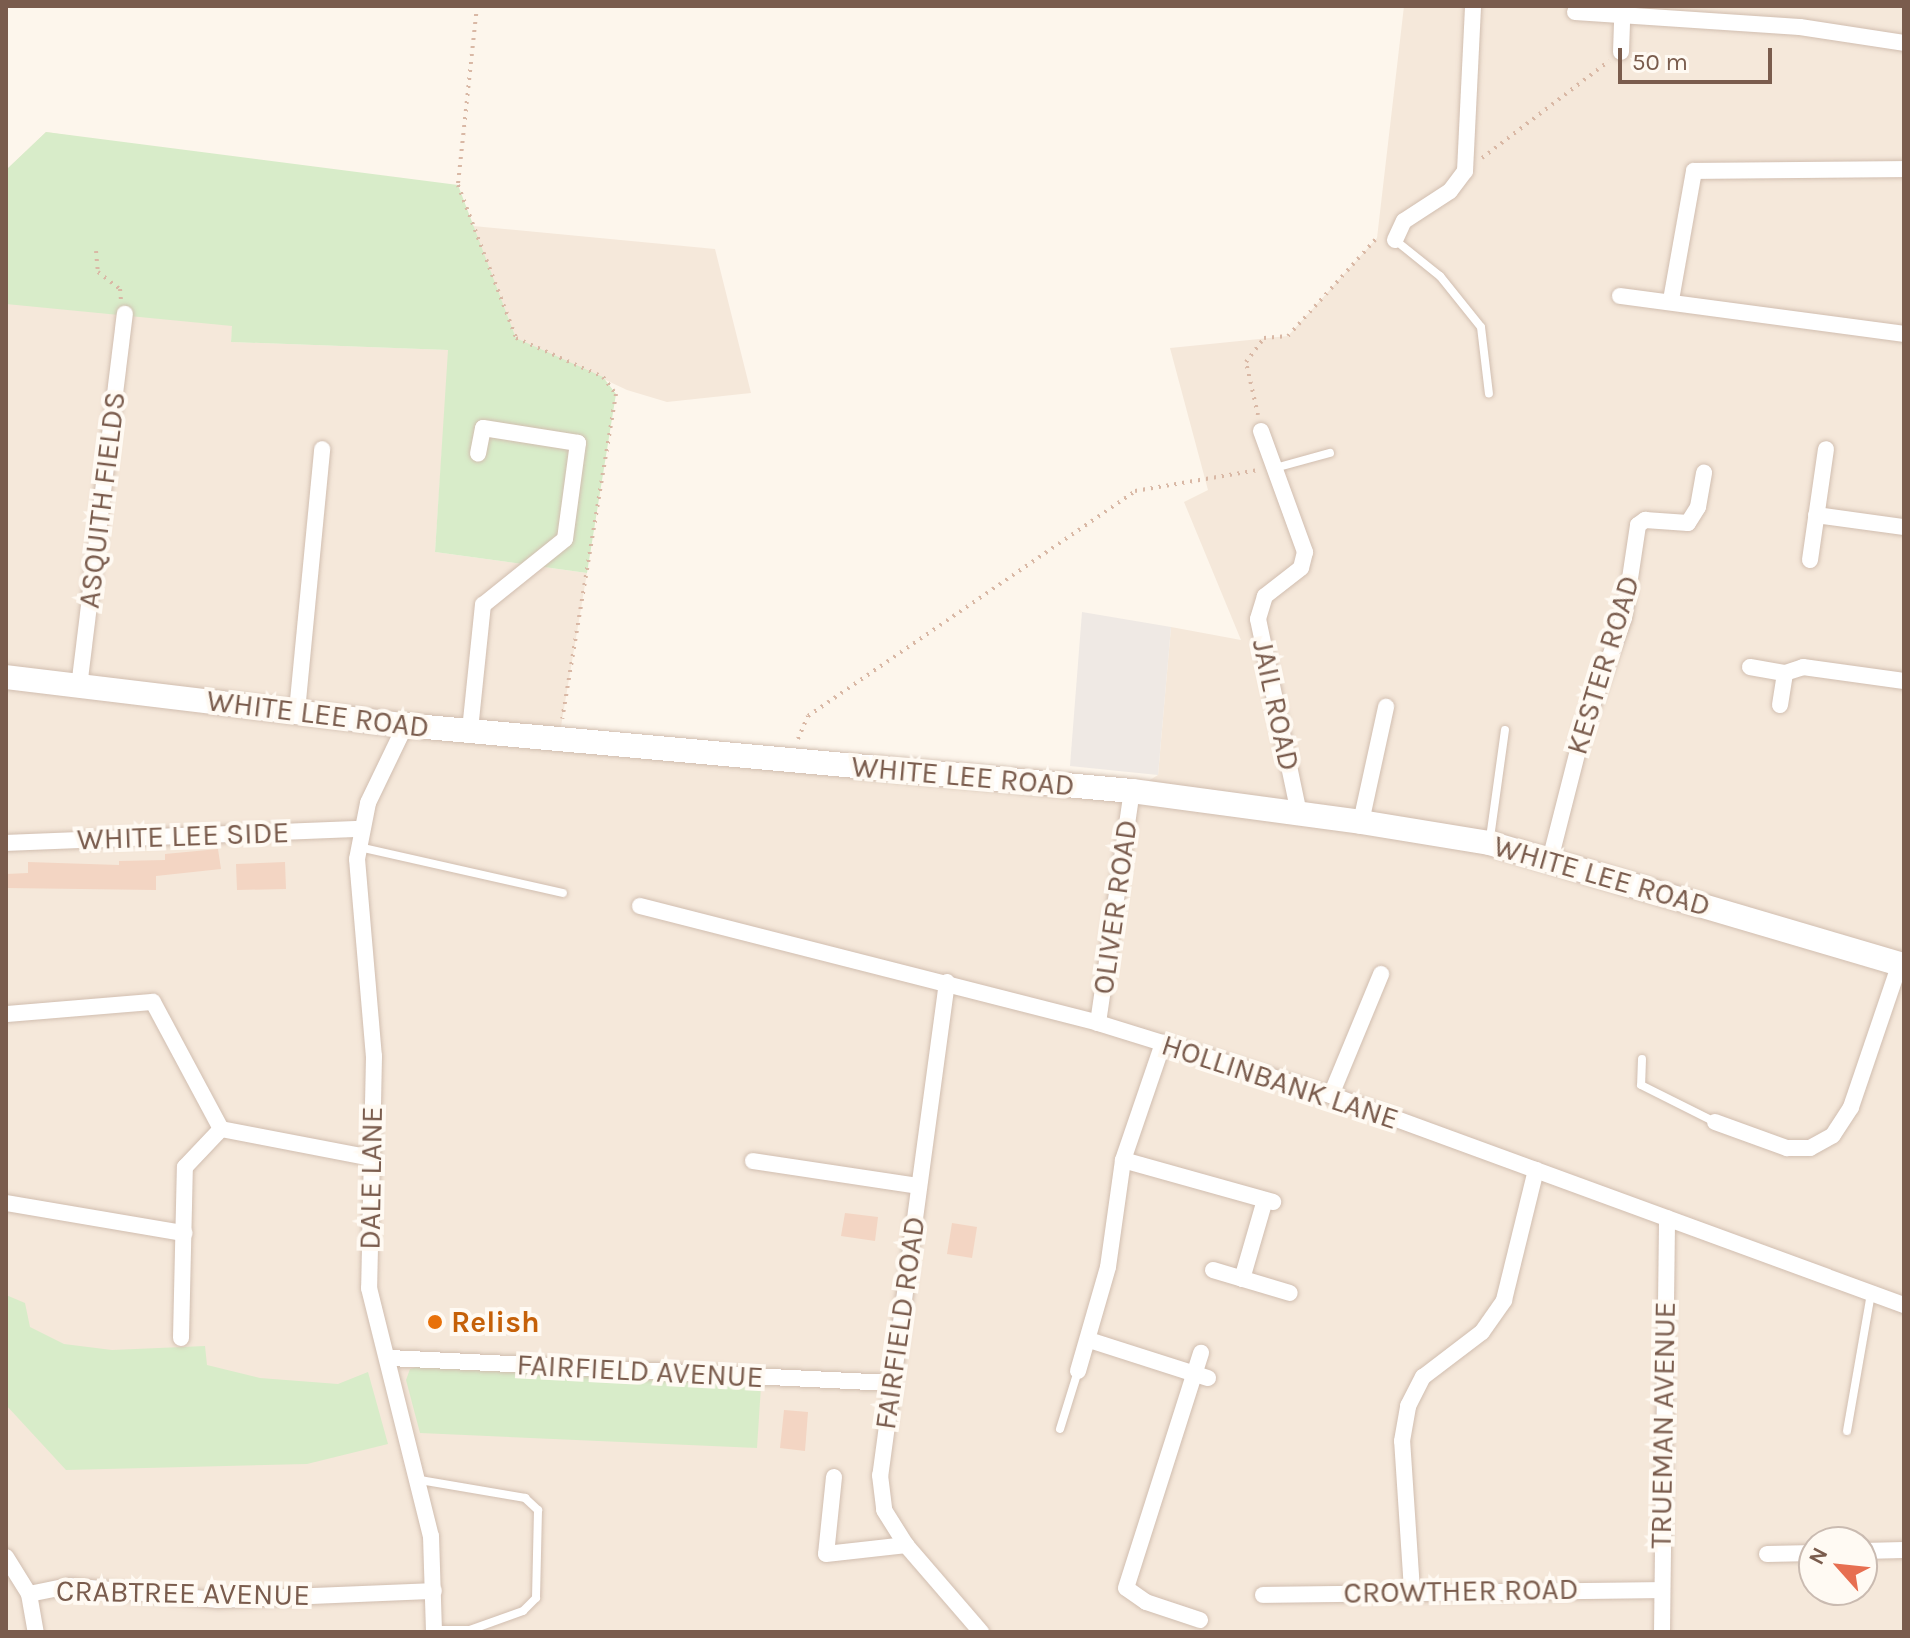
<!DOCTYPE html>
<style>
body{margin:0}
#map{position:relative;width:1910px;height:1638px;overflow:hidden;background:#fdf6ec;font-family:Karla,sans-serif}
div>[style]{position:absolute}
.residential>*{inset:0;background:#f5e8da}
.industrial>*{inset:0;background:#efe9e4}
.green>*{inset:0;background:#d8ecc9}
.building>*{inset:0;background:#f3d5c3}
.path>*{height:4px;margin-top:-2px;transform-origin:0;background:repeating-linear-gradient(90deg,#d9b8a5 0 2px,transparent 0 8px)}
.roads{filter:drop-shadow(0 0 2px #d1beb0) drop-shadow(0 0 2px #d1beb0)}
.service>*{height:8px;margin:-4px;padding:0 4px;transform-origin:4px;border-radius:4px;background:#fff}
.minor>*{height:16px;margin:-8px;padding:0 8px;transform-origin:8px;border-radius:8px;background:#fff}
.secondary>*{height:24px;margin:-12px;padding:0 12px;transform-origin:12px;border-radius:12px;background:#fff}
.dots>*{width:22px;height:22px;translate:-50% -50%;box-sizing:border-box;border:4px solid #fffaf3;border-radius:50%}
span{translate:-50% -50%;white-space:nowrap;text-align:center;line-height:1.15;-webkit-text-stroke:8px #fffaf3;paint-order:stroke}
.street-label{font-size:30px;color:#7a5c4d}
.food-label{font-size:30px;color:#c56008;font-weight:700}
.left{translate:0 -50%;text-align:left}
.frame{position:absolute;inset:0;border:8px solid #7a5c4d;pointer-events:none}
.north{position:absolute;left:1798px;top:1526px;width:80px;height:80px;box-sizing:border-box;background:#fffaf3;border:2px solid #cabbb1;border-radius:50%;rotate:297deg;font-size:22px;font-weight:700;line-height:32px;text-align:center;color:#7a5c4d}
.north::after{content:'';display:block;margin:auto;width:28px;height:36px;background:#e76f51;clip-path:polygon(50% 0,100% 100%,50% 72%,0 100%)}
.scale{position:absolute;left:1618px;top:48px;width:154px;height:36px;box-sizing:border-box;border:4px solid #7a5c4d;border-top:0;padding-left:10px;font-size:24px;line-height:28px;white-space:nowrap;color:#7a5c4d;-webkit-text-stroke:6px #fffaf3;paint-order:stroke}
</style>
<div id="map">
<div class="residential">
<i style="clip-path:polygon(evenodd,1404px 6px,1904px 6px,1904px 1632px,6px 1632px,6px 170px,46px 132px,249px 162px,231px 342px,449px 350px,435px 552px,587px 573px,559px 738px,1132px 791px,1158px 775px,1171px 627px,1241px 640px,1184px 502px,1208px 490px,1170px 348px,1288px 336px,1377px 238px,1404px 6px,1814px 1542px,1862px 1542px,1862px 1590px,1814px 1590px,1814px 1542px)"></i>
<i style="clip-path:polygon(473px 226px,715px 249px,751px 393px,667px 402px,627px 390px,516px 338px)"></i>
</div>
<div class="industrial">
<i style="clip-path:polygon(1082px 612px,1171px 627px,1158px 775px,1070px 766px)"></i>
</div>
<div class="green">
<i style="clip-path:polygon(46px 132px,458px 185px,516px 338px,603px 377px,616px 394px,587px 573px,435px 552px,448px 350px,231px 342px,232px 326px,6px 304px,6px 170px)"></i>
<i style="clip-path:polygon(6px 1295px,25px 1303px,30px 1327px,64px 1344px,112px 1350px,205px 1346px,207px 1365px,260px 1378px,338px 1384px,368px 1372px,388px 1444px,307px 1464px,66px 1470px,6px 1405px)"></i>
<i style="clip-path:polygon(423px 1365px,761px 1386px,757px 1448px,420px 1433px,406px 1380px,410px 1369px)"></i>
</div>
<div class="building">
<i style="clip-path:polygon(218px 849px,221px 869px,156px 876px,156px 890px,6px 888px,6px 874px,28px 873px,28px 862px,119px 865px,119px 861px,165px 860px,165px 854px)"></i>
<i style="clip-path:polygon(285px 862px,286px 889px,237px 890px,236px 864px)"></i>
<i style="clip-path:polygon(845px 1213px,878px 1217px,875px 1241px,841px 1236px)"></i>
<i style="clip-path:polygon(952px 1223px,977px 1227px,972px 1258px,947px 1254px)"></i>
<i style="clip-path:polygon(784px 1410px,808px 1412px,805px 1451px,780px 1448px)"></i>
</div>
<div class="path">
<i style="left:477px;top:6px;width:180px;rotate:96.1deg"></i>
<i style="left:458px;top:185px;width:164px;rotate:69.2deg"></i>
<i style="left:516px;top:338px;width:95px;rotate:24.1deg"></i>
<i style="left:603px;top:377px;width:21px;rotate:53deg"></i>
<i style="left:616px;top:394px;width:329px;rotate:99.4deg"></i>
<i style="left:1482px;top:158px;width:160px;rotate:-37.4deg"></i>
<i style="left:96px;top:251px;width:21px;rotate:85deg"></i>
<i style="left:98px;top:272px;width:28px;rotate:38deg"></i>
<i style="left:120px;top:289px;width:11px;rotate:85deg"></i>
<i style="left:1258px;top:415px;width:54px;rotate:-102.8deg"></i>
<i style="left:1246px;top:362px;width:30px;rotate:-53deg"></i>
<i style="left:1264px;top:338px;width:24px;rotate:-5deg"></i>
<i style="left:1288px;top:336px;width:131px;rotate:-47.8deg"></i>
<i style="left:798px;top:739px;width:25px;rotate:-67deg"></i>
<i style="left:808px;top:716px;width:397px;rotate:-34.5deg"></i>
<i style="left:1135px;top:491px;width:125px;rotate:-9.7deg"></i>
</div>
<div class="roads">
<div class="service">
<i style="left:1395px;top:240px;width:58px;rotate:38.7deg"></i>
<i style="left:1440px;top:276px;width:65px;rotate:51.2deg"></i>
<i style="left:1481px;top:327px;width:67px;rotate:83.2deg"></i>
<i style="left:1275px;top:468px;width:57px;rotate:-15.3deg"></i>
<i style="left:1490px;top:838px;width:109px;rotate:-82.1deg"></i>
<i style="left:359px;top:847px;width:209px;rotate:12.7deg"></i>
<i style="left:1642px;top:1059px;width:26px;rotate:92deg"></i>
<i style="left:1641px;top:1085px;width:83px;rotate:26.6deg"></i>
<i style="left:1060px;top:1429px;width:61px;rotate:-72.8deg"></i>
<i style="left:1847px;top:1431px;width:140px;rotate:-80.1deg"></i>
<i style="left:420px;top:1480px;width:107px;rotate:9.7deg"></i>
<i style="left:525px;top:1498px;width:18px;rotate:43deg"></i>
<i style="left:538px;top:1510px;width:88px;rotate:91.3deg"></i>
<i style="left:536px;top:1598px;width:18px;rotate:135deg"></i>
<i style="left:523px;top:1611px;width:56px;rotate:160.3deg"></i>
<i style="left:470px;top:1630px;width:36px;rotate:180deg"></i>
</div>
<div class="minor">
<i style="left:1575px;top:12px;width:225px;rotate:3.8deg"></i>
<i style="left:1800px;top:27px;width:105px;rotate:8.7deg"></i>
<i style="left:1621px;top:52px;width:33px;rotate:-88deg"></i>
<i style="left:1395px;top:240px;width:21px;rotate:-65deg"></i>
<i style="left:1404px;top:221px;width:55px;rotate:-33.1deg"></i>
<i style="left:1450px;top:191px;width:25px;rotate:-53deg"></i>
<i style="left:1465px;top:171px;width:165px;rotate:-87.2deg"></i>
<i style="left:1620px;top:296px;width:287px;rotate:7.6deg"></i>
<i style="left:1671px;top:300px;width:131px;rotate:-79.9deg"></i>
<i style="left:1694px;top:171px;width:210px;rotate:-0.5deg"></i>
<i style="left:1261px;top:431px;width:129px;rotate:70deg"></i>
<i style="left:1305px;top:552px;width:16px;rotate:104deg"></i>
<i style="left:1301px;top:568px;width:46px;rotate:142.1deg"></i>
<i style="left:1265px;top:596px;width:24px;rotate:107deg"></i>
<i style="left:1258px;top:619px;width:199px;rotate:78.1deg"></i>
<i style="left:1816px;top:515px;width:89px;rotate:7.8deg"></i>
<i style="left:1810px;top:560px;width:112px;rotate:-81.8deg"></i>
<i style="left:1750px;top:667px;width:36px;rotate:10deg"></i>
<i style="left:1785px;top:673px;width:19px;rotate:-18deg"></i>
<i style="left:1803px;top:667px;width:102px;rotate:7.9deg"></i>
<i style="left:79px;top:687px;width:376px;rotate:-83deg"></i>
<i style="left:1780px;top:705px;width:32px;rotate:-81deg"></i>
<i style="left:297px;top:711px;width:263px;rotate:-84.5deg"></i>
<i style="left:405px;top:726px;width:85px;rotate:115.7deg"></i>
<i style="left:368px;top:803px;width:57px;rotate:101.1deg"></i>
<i style="left:357px;top:859px;width:198px;rotate:85.1deg"></i>
<i style="left:374px;top:1056px;width:232px;rotate:91.2deg"></i>
<i style="left:369px;top:1288px;width:256px;rotate:76deg"></i>
<i style="left:431px;top:1536px;width:96px;rotate:88.2deg"></i>
<i style="left:470px;top:730px;width:126px;rotate:-84.1deg"></i>
<i style="left:483px;top:605px;width:105px;rotate:-38.8deg"></i>
<i style="left:565px;top:539px;width:97px;rotate:-82.3deg"></i>
<i style="left:578px;top:443px;width:96px;rotate:-171deg"></i>
<i style="left:483px;top:428px;width:26px;rotate:101deg"></i>
<i style="left:1361px;top:822px;width:118px;rotate:-77.7deg"></i>
<i style="left:6px;top:843px;width:354px;rotate:-2.3deg"></i>
<i style="left:1550px;top:860px;width:133px;rotate:-75.7deg"></i>
<i style="left:1583px;top:731px;width:120px;rotate:-70.1deg"></i>
<i style="left:1624px;top:618px;width:94px;rotate:-81.4deg"></i>
<i style="left:1638px;top:525px;width:9px;rotate:-36deg"></i>
<i style="left:1645px;top:520px;width:43px;rotate:4deg"></i>
<i style="left:1688px;top:523px;width:19px;rotate:-58deg"></i>
<i style="left:1698px;top:507px;width:35px;rotate:-80deg"></i>
<i style="left:640px;top:906px;width:473px;rotate:14.3deg"></i>
<i style="left:1098px;top:1023px;width:244px;rotate:17.2deg"></i>
<i style="left:1331px;top:1095px;width:610px;rotate:20.13deg"></i>
<i style="left:947px;top:982px;width:498px;rotate:97.7deg"></i>
<i style="left:880px;top:1475px;width:35px;rotate:83deg"></i>
<i style="left:884px;top:1510px;width:41px;rotate:57.8deg"></i>
<i style="left:906px;top:1545px;width:115px;rotate:49.2deg"></i>
<i style="left:6px;top:1014px;width:147px;rotate:-4.7deg"></i>
<i style="left:153px;top:1002px;width:144px;rotate:61.8deg"></i>
<i style="left:221px;top:1129px;width:154px;rotate:10.9deg"></i>
<i style="left:1098px;top:1023px;width:234px;rotate:-81.7deg"></i>
<i style="left:1331px;top:1095px;width:131px;rotate:-67.5deg"></i>
<i style="left:1715px;top:1122px;width:77px;rotate:19.9deg"></i>
<i style="left:1787px;top:1148px;width:23px"></i>
<i style="left:1810px;top:1148px;width:26px;rotate:-29deg"></i>
<i style="left:1833px;top:1135px;width:33px;rotate:-57deg"></i>
<i style="left:1851px;top:1107px;width:152px;rotate:-71.2deg"></i>
<i style="left:1123px;top:1160px;width:156px;rotate:15.6deg"></i>
<i style="left:753px;top:1161px;width:167px;rotate:8.6deg"></i>
<i style="left:6px;top:1203px;width:181px;rotate:9.6deg"></i>
<i style="left:1213px;top:1270px;width:80px;rotate:16.6deg"></i>
<i style="left:1242px;top:1279px;width:82px;rotate:-73.8deg"></i>
<i style="left:181px;top:1338px;width:171px;rotate:-88.7deg"></i>
<i style="left:185px;top:1167px;width:52px;rotate:-46.5deg"></i>
<i style="left:1089px;top:1340px;width:125px;rotate:17.7deg"></i>
<i style="left:390px;top:1358px;width:501px;rotate:2.86deg"></i>
<i style="left:1078px;top:1371px;width:108px;rotate:-73.9deg"></i>
<i style="left:1108px;top:1267px;width:108px;rotate:-82deg"></i>
<i style="left:1123px;top:1160px;width:124px;rotate:-71.1deg"></i>
<i style="left:834px;top:1477px;width:77px;rotate:95.9deg"></i>
<i style="left:826px;top:1554px;width:81px;rotate:-6.4deg"></i>
<i style="left:1862px;top:1551px;width:42px;rotate:-1.4deg"></i>
<i style="left:1767px;top:1554px;width:47px;rotate:-1.2deg"></i>
<i style="left:6px;top:1557px;width:44px;rotate:58.1deg"></i>
<i style="left:29px;top:1594px;width:39px;rotate:80deg"></i>
<i style="left:1412px;top:1590px;width:149px;rotate:-93.8deg"></i>
<i style="left:1402px;top:1441px;width:36px;rotate:-80deg"></i>
<i style="left:1408px;top:1406px;width:33px;rotate:-63deg"></i>
<i style="left:1423px;top:1377px;width:74px;rotate:-37.3deg"></i>
<i style="left:1482px;top:1332px;width:39px;rotate:-55deg"></i>
<i style="left:1504px;top:1300px;width:134px;rotate:-76.2deg"></i>
<i style="left:29px;top:1594px;width:41px;rotate:-11.3deg"></i>
<i style="left:69px;top:1586px;width:150px;rotate:5.4deg"></i>
<i style="left:218px;top:1600px;width:216px;rotate:-2.4deg"></i>
<i style="left:1263px;top:1595px;width:396px;rotate:-0.7deg"></i>
<i style="left:1200px;top:1620px;width:57px;rotate:-161.6deg"></i>
<i style="left:1146px;top:1602px;width:24px;rotate:-145deg"></i>
<i style="left:1126px;top:1588px;width:247px;rotate:-72.3deg"></i>
<i style="left:1662px;top:1632px;width:414px;rotate:-89.3deg"></i>
</div>
<div class="secondary">
<i style="left:6px;top:677px;width:401px;rotate:6.9deg"></i>
<i style="left:404px;top:725px;width:731px;rotate:5.18deg"></i>
<i style="left:1132px;top:791px;width:231px;rotate:7.7deg"></i>
<i style="left:1361px;top:822px;width:130px;rotate:9.3deg"></i>
<i style="left:1489px;top:843px;width:433px;rotate:16.4deg"></i>
</div>
</div>
<div class="dots">
<i style="left:435px;top:1322px;background:#e8710a"></i>
</div>
<div class="street-label">
<span style="left:102px;top:500px;rotate:-83deg">ASQUITH FIELDS</span>
<span style="left:1603px;top:665px;rotate:-73deg">KESTER ROAD</span>
<span style="left:1276px;top:705px;rotate:78deg">JAIL ROAD</span>
<span style="left:318px;top:714px;rotate:7deg">WHITE LEE ROAD</span>
<span style="left:963px;top:776px;rotate:5deg">WHITE LEE ROAD</span>
<span style="left:183px;top:836px;rotate:-2deg">WHITE LEE SIDE</span>
<span style="left:1602px;top:876px;rotate:16deg">WHITE LEE ROAD</span>
<span style="left:1115px;top:907px;rotate:-82deg">OLIVER ROAD</span>
<span style="left:1280px;top:1082px;rotate:18deg">HOLLINBANK LANE</span>
<span style="left:371px;top:1178px;rotate:-89deg">DALE LANE</span>
<span style="left:900px;top:1323px;rotate:-82deg">FAIRFIELD ROAD</span>
<span style="left:640px;top:1371px;rotate:3deg">FAIRFIELD AVENUE</span>
<span style="left:1663px;top:1425px;rotate:-89deg">TRUEMAN AVENUE</span>
<span style="left:1461px;top:1591px;rotate:-1deg">CROWTHER ROAD</span>
<span style="left:183px;top:1593px;rotate:1deg">CRABTREE AVENUE</span>
</div>
<div class="food-label">
<span class="left" style="left:451px;top:1322px">Relish</span>
</div>
<div class="frame"></div>
<div class="north">N</div>
<div class="scale">50 m</div>
</div>
